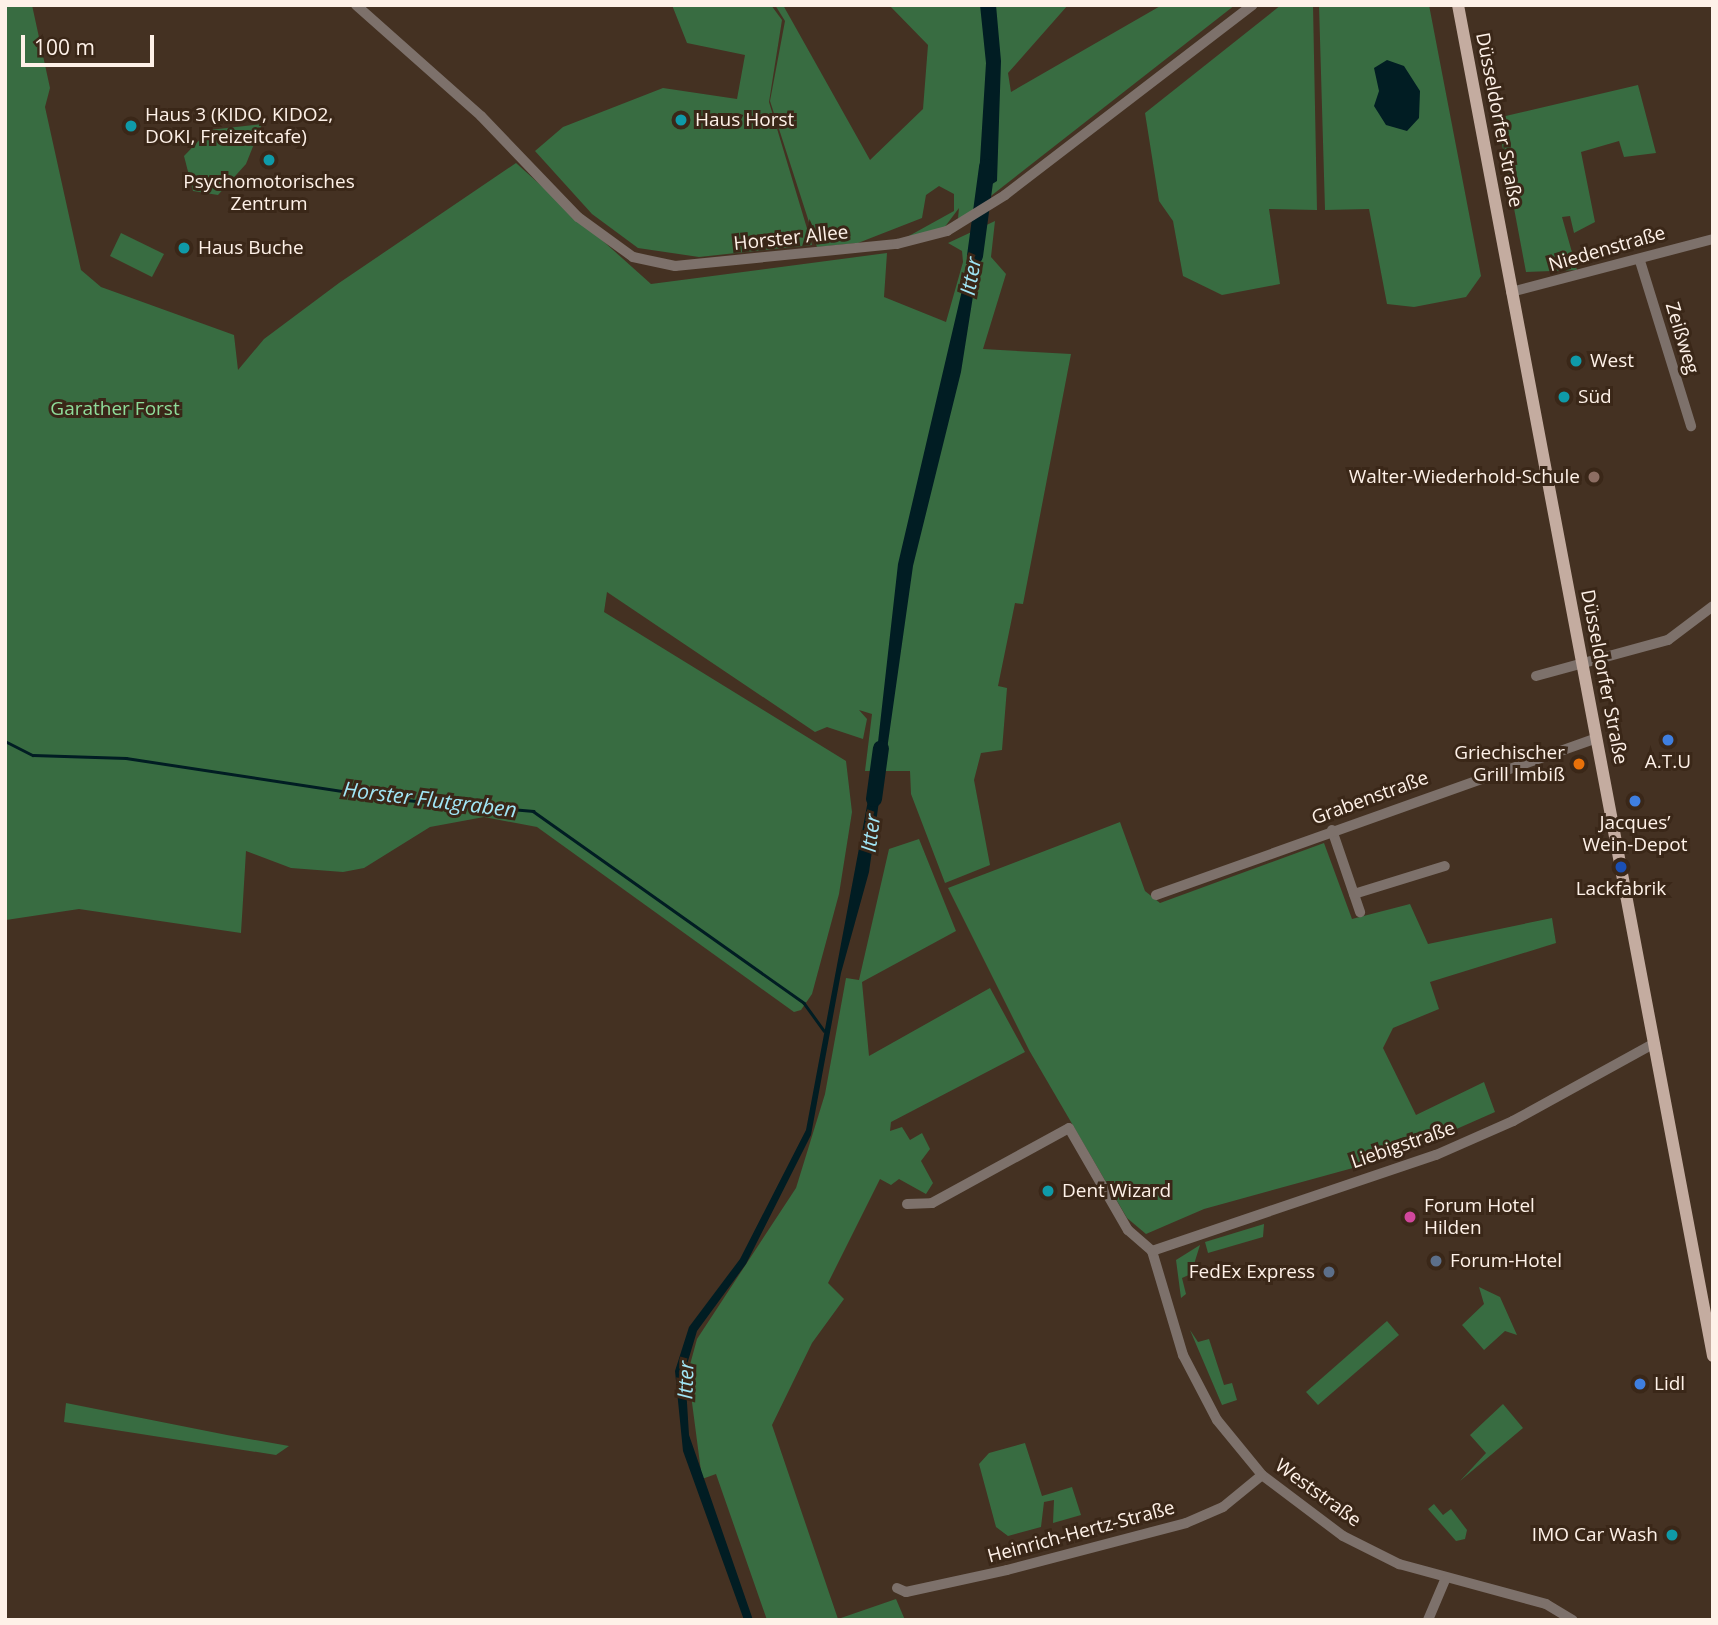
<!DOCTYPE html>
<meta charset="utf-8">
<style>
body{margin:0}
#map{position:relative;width:1718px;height:1625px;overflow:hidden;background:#443122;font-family:"Open Sans",sans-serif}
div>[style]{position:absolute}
.green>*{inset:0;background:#386c41}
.water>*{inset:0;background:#011d23}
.stream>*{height:2.5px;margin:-1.25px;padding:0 1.25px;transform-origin:1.25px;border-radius:1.25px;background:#011d23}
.river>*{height:16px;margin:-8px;padding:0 8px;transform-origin:8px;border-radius:8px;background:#011d23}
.minor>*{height:10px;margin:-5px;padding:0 5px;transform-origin:5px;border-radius:5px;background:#7d716b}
.major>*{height:12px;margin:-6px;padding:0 6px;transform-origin:6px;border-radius:6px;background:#c4aca0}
.dots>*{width:19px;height:19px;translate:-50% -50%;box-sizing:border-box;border:4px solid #3a2718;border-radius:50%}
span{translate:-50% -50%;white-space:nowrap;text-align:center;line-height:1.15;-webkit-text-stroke:6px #3a2718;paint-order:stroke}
.poi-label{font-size:19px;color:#fef1e8}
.left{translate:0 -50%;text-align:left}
.right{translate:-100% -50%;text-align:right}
.street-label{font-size:19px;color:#fef1e8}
.park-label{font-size:19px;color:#8fdd9a}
.water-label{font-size:21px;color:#a1e6f6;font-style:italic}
.frame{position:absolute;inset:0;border:7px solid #fef1e8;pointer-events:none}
.scale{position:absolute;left:21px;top:35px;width:133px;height:32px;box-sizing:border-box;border:4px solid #fef1e8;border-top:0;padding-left:9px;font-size:21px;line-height:24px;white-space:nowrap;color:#fef1e8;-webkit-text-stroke:5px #3a2718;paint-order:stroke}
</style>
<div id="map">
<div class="green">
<i style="clip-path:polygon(5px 5px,32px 5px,50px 88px,45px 107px,81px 270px,101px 287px,234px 335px,238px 370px,264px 339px,339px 283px,516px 163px,651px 284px,887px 253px,884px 297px,946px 322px,963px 262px,962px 251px,948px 243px,995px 221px,991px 257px,1006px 274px,983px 349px,1071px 354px,1023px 604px,1015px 603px,998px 686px,1007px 688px,1002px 750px,981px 753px,974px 780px,990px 865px,945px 883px,911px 794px,910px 771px,865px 771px,872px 714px,859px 710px,867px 719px,863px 739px,827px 727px,815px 732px,607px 592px,604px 612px,846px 761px,852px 812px,839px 894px,812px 994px,801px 1010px,794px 1012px,537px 827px,484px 817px,430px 827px,364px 868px,343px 872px,291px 868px,246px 851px,241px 933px,79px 909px,6px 920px,5px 928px)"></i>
<i style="clip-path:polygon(672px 5px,771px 5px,782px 20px,769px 102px,812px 245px,699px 257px,638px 248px,592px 214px,535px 151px,563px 127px,663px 88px,737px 99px,745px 55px,687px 43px)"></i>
<i style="clip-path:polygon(775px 5px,783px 5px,870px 160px,923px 109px,928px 45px,889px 5px,1068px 5px,1008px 73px,1011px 92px,1162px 5px,1235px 5px,964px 217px,958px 218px,959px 208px,944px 228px,907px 237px,954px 211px,954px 194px,939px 186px,926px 195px,922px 218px,858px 243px,817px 247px,770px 101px,785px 21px)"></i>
<i style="clip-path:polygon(1281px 5px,1313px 5px,1317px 210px,1269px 209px,1280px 284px,1222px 295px,1183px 276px,1173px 221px,1159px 201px,1145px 113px)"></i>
<i style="clip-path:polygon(1319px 5px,1429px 5px,1481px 276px,1466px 297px,1414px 307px,1387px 304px,1369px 209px,1325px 210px)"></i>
<i style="clip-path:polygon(1638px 85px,1656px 153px,1624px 157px,1619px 141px,1581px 152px,1595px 222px,1574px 233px,1570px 216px,1562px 217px,1577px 270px,1526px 272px,1497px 118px)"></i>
<i style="clip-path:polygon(262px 124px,246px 164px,218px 195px,193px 191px,184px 156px,209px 130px)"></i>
<i style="clip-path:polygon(121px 233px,164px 254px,152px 277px,110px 256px)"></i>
<i style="clip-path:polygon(1120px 822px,1145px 891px,1160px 903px,1324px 843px,1352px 919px,1410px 904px,1428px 944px,1552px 918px,1556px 943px,1430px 982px,1439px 1009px,1393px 1028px,1383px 1048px,1416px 1115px,1484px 1082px,1495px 1112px,1393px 1157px,1204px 1209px,1146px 1234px,1127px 1218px,1029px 1050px,948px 888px)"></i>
<i style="clip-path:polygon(919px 839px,956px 931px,862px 982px,869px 1056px,990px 988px,1025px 1052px,891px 1122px,890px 1131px,902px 1127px,910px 1140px,922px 1133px,930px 1149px,921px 1161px,933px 1183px,926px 1194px,899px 1179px,891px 1185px,880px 1179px,828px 1283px,844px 1299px,812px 1343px,772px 1425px,838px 1619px,896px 1599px,905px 1620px,767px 1620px,716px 1474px,702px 1479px,688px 1372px,697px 1339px,796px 1188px,825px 1094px,846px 978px,859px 980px,889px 849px)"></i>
<i style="clip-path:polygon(1264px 1224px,1263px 1237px,1208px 1253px,1205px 1242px)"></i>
<i style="clip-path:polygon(1200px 1245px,1191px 1274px,1182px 1278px,1186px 1294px,1181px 1298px,1176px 1260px)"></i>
<i style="clip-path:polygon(1479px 1287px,1500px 1297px,1517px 1335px,1505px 1331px,1484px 1350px,1462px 1325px,1484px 1304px)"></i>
<i style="clip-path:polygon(1387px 1321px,1399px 1335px,1318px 1405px,1306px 1392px)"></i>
<i style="clip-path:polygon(1190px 1330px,1198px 1342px,1209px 1339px,1224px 1385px,1232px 1383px,1237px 1400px,1222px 1405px)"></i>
<i style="clip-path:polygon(66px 1403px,227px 1435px,289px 1446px,276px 1455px,64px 1422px)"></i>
<i style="clip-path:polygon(1503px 1404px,1523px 1428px,1460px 1481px,1486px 1453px,1470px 1435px)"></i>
<i style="clip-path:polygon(1025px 1443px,1042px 1496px,1072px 1487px,1081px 1515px,1053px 1523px,1054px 1500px,1044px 1502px,1041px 1527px,1008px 1536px,996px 1527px,979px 1464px,989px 1453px)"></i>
<i style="clip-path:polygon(1434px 1504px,1443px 1515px,1451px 1509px,1467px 1530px,1465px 1539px,1456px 1541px,1428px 1509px)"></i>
</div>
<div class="water">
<i style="clip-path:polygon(980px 5px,996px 5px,1001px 61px,997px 181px,978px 193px,986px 63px)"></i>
<i style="clip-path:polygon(1387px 60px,1404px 66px,1420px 91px,1419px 118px,1407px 131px,1386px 125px,1374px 106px,1379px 91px,1374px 68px)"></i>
<i style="clip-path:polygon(983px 233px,961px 372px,913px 566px,884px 771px,875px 769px,898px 564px,974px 239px)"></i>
<i style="clip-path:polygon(872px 779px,882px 780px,869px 872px,841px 973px,811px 1135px,746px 1264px,697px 1331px,685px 1371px,689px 1435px,753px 1620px,744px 1620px,683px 1451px,675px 1371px,689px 1327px,740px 1259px,806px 1130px)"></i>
</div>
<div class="stream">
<i style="left:5px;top:741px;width:31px;rotate:27deg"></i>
<i style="left:33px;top:755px;width:93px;rotate:1.8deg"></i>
<i style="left:126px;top:758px;width:271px;rotate:8.7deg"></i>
<i style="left:394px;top:799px;width:140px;rotate:4.9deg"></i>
<i style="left:533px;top:811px;width:332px;rotate:35.3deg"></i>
<i style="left:804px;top:1003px;width:34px;rotate:54deg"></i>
</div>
<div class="river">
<i style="left:975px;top:256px;width:90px;rotate:-82.3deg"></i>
<i style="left:874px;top:799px;width:51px;rotate:-82.2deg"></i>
</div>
<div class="minor">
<i style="left:356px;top:5px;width:167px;rotate:41.6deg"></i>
<i style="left:481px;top:116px;width:140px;rotate:46.2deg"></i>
<i style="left:578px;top:217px;width:68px;rotate:36deg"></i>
<i style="left:633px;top:257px;width:43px;rotate:12.1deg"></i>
<i style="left:675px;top:266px;width:223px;rotate:-5.7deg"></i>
<i style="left:897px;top:244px;width:52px;rotate:-14.6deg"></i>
<i style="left:947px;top:231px;width:68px;rotate:-31.8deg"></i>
<i style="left:1005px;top:195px;width:312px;rotate:-37.5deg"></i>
<i style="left:1640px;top:261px;width:173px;rotate:72.8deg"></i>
<i style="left:1511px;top:292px;width:209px;rotate:-14.7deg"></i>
<i style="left:1536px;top:676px;width:137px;rotate:-15.3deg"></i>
<i style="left:1668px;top:640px;width:56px;rotate:-37.1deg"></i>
<i style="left:1332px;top:830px;width:87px;rotate:71.1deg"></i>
<i style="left:1354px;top:894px;width:95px;rotate:-17.1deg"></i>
<i style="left:1156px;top:895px;width:468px;rotate:-19.6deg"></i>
<i style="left:907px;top:1204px;width:25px;rotate:-2deg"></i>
<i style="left:932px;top:1203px;width:156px;rotate:-28.7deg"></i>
<i style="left:1069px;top:1128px;width:118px;rotate:60deg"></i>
<i style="left:1128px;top:1230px;width:32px;rotate:41deg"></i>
<i style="left:1152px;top:1251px;width:109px;rotate:73.4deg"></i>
<i style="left:1183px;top:1355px;width:73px;rotate:62.4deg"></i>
<i style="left:1217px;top:1420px;width:71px;rotate:50.7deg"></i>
<i style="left:1262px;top:1475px;width:101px;rotate:37deg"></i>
<i style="left:1343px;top:1536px;width:63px;rotate:26.6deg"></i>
<i style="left:1399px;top:1564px;width:152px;rotate:15.2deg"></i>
<i style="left:1546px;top:1604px;width:31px;rotate:31deg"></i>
<i style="left:1152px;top:1251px;width:300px;rotate:-18.7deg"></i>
<i style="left:1436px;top:1155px;width:84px;rotate:-23.8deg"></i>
<i style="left:1513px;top:1121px;width:160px;rotate:-28.8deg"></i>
<i style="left:897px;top:1588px;width:10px;rotate:24deg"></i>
<i style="left:906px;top:1592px;width:103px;rotate:-12.3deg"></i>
<i style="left:1007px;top:1570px;width:185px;rotate:-14.7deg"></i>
<i style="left:1186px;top:1523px;width:40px;rotate:-23.4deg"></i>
<i style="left:1223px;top:1507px;width:50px;rotate:-39.4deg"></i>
<i style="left:1428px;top:1620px;width:43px;rotate:-67deg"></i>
</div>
<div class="major">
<i style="left:1458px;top:5px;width:1375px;rotate:79.31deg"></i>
</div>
<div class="dots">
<i style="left:681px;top:120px;background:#0f9aa8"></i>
<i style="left:131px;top:126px;background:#0f9aa8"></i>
<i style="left:269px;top:160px;background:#0f9aa8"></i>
<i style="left:184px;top:248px;background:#0f9aa8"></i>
<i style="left:1576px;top:361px;background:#0f9aa8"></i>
<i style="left:1564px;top:397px;background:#0f9aa8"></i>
<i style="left:1594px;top:477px;background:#8d6e63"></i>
<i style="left:1668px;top:740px;background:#3f7fe0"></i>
<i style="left:1579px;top:764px;background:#e8710a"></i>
<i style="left:1635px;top:801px;background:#3f7fe0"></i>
<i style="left:1621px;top:867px;background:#1a4fb4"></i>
<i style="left:1048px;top:1191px;background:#0f9aa8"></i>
<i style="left:1410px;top:1217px;background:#d1479c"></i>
<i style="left:1436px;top:1261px;background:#5c6f8a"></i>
<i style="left:1329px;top:1272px;background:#5c6f8a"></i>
<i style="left:1640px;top:1384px;background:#3f7fe0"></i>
<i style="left:1672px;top:1535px;background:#0f9aa8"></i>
</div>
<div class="poi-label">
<span class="left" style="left:145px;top:126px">Haus 3 (KIDO, KIDO2,<br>DOKI, Freizeitcafe)</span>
<span class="left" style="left:695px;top:120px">Haus Horst</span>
<span style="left:269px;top:193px">Psychomotorisches<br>Zentrum</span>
<span class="left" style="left:198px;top:248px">Haus Buche</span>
<span class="left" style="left:1590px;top:361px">West</span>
<span class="left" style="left:1578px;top:397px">Süd</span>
<span class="right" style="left:1580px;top:477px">Walter-Wiederhold-Schule</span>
<span class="right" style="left:1565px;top:764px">Griechischer<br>Grill Imbiß</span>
<span style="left:1668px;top:762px">A.T.U</span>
<span style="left:1635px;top:834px">Jacques’<br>Wein-Depot</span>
<span style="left:1621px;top:889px">Lackfabrik</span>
<span class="left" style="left:1062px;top:1191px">Dent Wizard</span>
<span class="left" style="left:1424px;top:1217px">Forum Hotel<br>Hilden</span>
<span class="left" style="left:1450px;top:1261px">Forum-Hotel</span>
<span class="right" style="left:1315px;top:1272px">FedEx Express</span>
<span class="left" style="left:1654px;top:1384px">Lidl</span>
<span class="right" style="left:1658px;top:1535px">IMO Car Wash</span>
</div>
<div class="street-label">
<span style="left:1499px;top:120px;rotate:79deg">Düsseldorfer Straße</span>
<span style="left:791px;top:238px;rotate:-6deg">Horster Allee</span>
<span style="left:1607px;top:249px;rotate:-16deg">Niedenstraße</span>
<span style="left:1682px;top:338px;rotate:73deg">Zeißweg</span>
<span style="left:1604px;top:677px;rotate:79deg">Düsseldorfer Straße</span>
<span style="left:1370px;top:798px;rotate:-20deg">Grabenstraße</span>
<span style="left:1403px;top:1145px;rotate:-19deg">Liebigstraße</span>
<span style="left:1318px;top:1493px;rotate:36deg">Weststraße</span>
<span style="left:1081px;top:1532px;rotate:-15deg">Heinrich-Hertz-Straße</span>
</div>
<div class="park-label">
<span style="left:115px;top:409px">Garather Forst</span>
</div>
<div class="water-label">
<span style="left:970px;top:276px;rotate:-80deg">Itter</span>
<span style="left:430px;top:799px;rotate:7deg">Horster Flutgraben</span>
<span style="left:870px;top:833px;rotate:-83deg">Itter</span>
<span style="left:685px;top:1380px;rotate:-88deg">Itter</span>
</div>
<div class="frame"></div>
<div class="scale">100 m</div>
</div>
